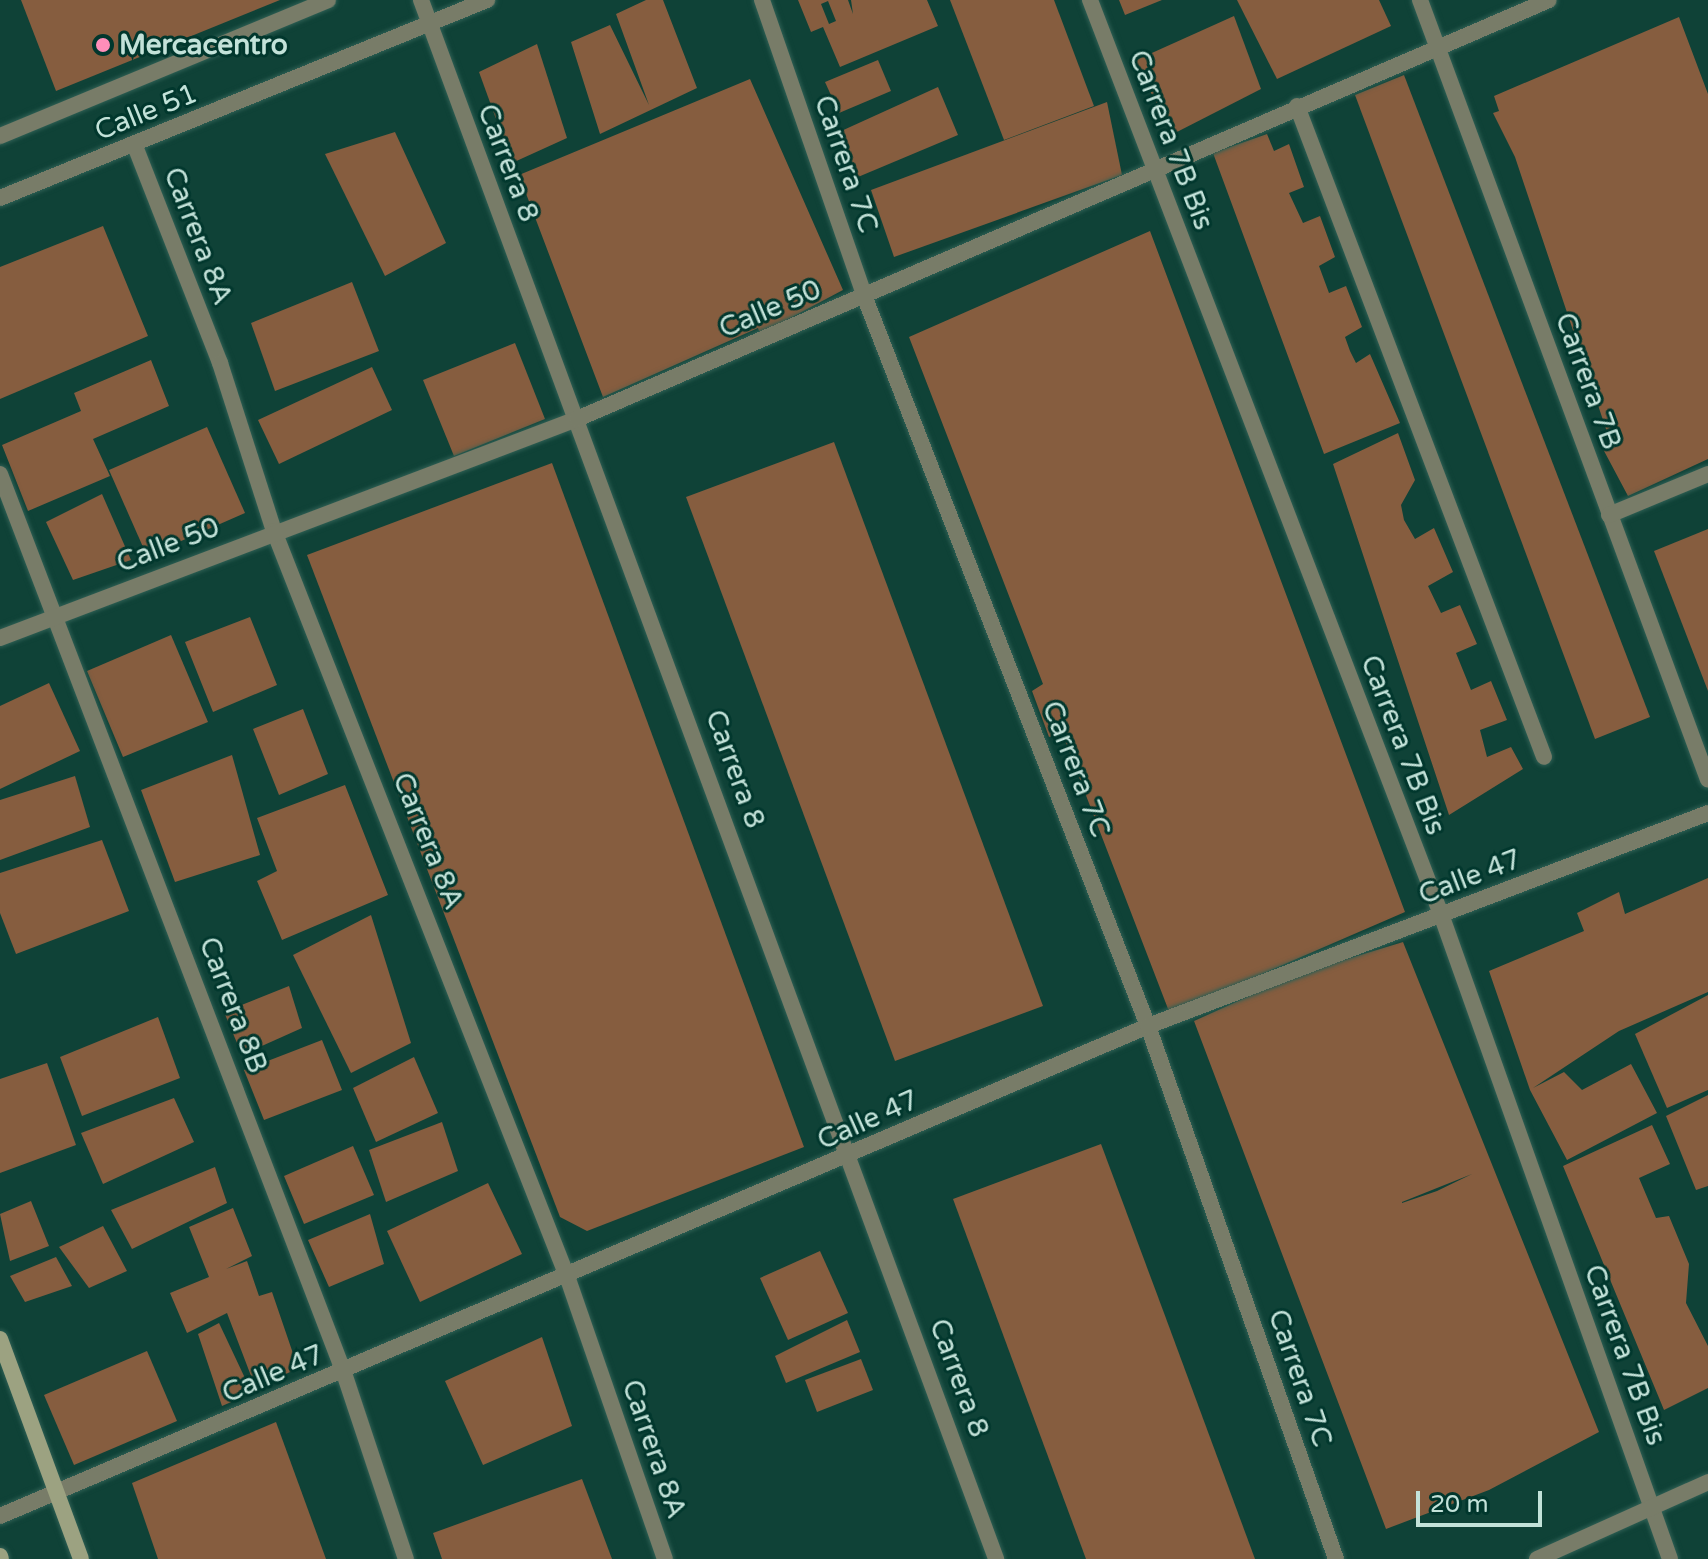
<!DOCTYPE html>
<style>
body{margin:0}
#map{position:relative;width:1708px;height:1559px;overflow:hidden;background:#0f4237;font-family:"Varela Round",sans-serif}
div>[style]{position:absolute}
.building>*{inset:0;background:#865d3f}
.roads{filter:drop-shadow(0 0 2px #2f5f54) drop-shadow(0 0 2px #2f5f54)}
.minor>*{height:16px;margin:-8px;padding:0 8px;transform-origin:8px;border-radius:8px;background:#787c68}
.secondary>*{height:16px;margin:-8px;padding:0 8px;transform-origin:8px;border-radius:8px;background:#9ca281}
.dots>*{width:22px;height:22px;translate:-50% -50%;box-sizing:border-box;border:4px solid #01372d;border-radius:50%}
span{translate:-50% -50%;white-space:nowrap;text-align:center;line-height:1.15;-webkit-text-stroke:6px #01372d;paint-order:stroke}
.poi-label{font-size:28px;color:#c3e2d9;font-weight:700}
.left{translate:0 -50%;text-align:left}
.street-label{font-size:28px;color:#c3e2d9}
.scale{position:absolute;left:1416px;top:1491px;width:126px;height:36px;box-sizing:border-box;border:4px solid #c3e2d9;border-top:0;padding-left:10px;font-size:24px;line-height:28px;white-space:nowrap;color:#c3e2d9;-webkit-text-stroke:6px #01372d;paint-order:stroke}
</style>
<div id="map">
<div class="building">
<i style="clip-path:polygon(21px 0,280px 0,56px 91px)"></i>
<i style="clip-path:polygon(646px 0,663px 0,697px 88px,600px 134px,571px 42px,610px 25px,649px 105px,616px 14px)"></i>
<i style="clip-path:polygon(evenodd,798px 0,848px 0,853px 14px,851px 0,927px 0,938px 26px,840px 67px,823px 27px,811px 32px,798px 0,828px 1px,836px 21px,829px 24px,821px 4px,828px 1px)"></i>
<i style="clip-path:polygon(950px 0,1054px 0,1094px 106px,1004px 140px)"></i>
<i style="clip-path:polygon(1119px 0,1162px 0,1125px 15px)"></i>
<i style="clip-path:polygon(1237px 0,1379px 0,1391px 26px,1277px 79px)"></i>
<i style="clip-path:polygon(1234px 16px,1261px 89px,1173px 134px,1134px 61px)"></i>
<i style="clip-path:polygon(1679px 17px,1708px 94px,1708px 459px,1628px 496px,1603px 449px,1611px 444px,1515px 157px,1493px 113px,1499px 111px,1494px 96px)"></i>
<i style="clip-path:polygon(537px 44px,567px 138px,512px 163px,479px 72px)"></i>
<i style="clip-path:polygon(878px 60px,891px 91px,839px 113px,825px 82px)"></i>
<i style="clip-path:polygon(1404px 75px,1650px 717px,1595px 739px,1355px 95px)"></i>
<i style="clip-path:polygon(750px 79px,843px 290px,760px 334px,758px 328px,603px 397px,519px 175px)"></i>
<i style="clip-path:polygon(938px 87px,958px 135px,858px 177px,839px 132px)"></i>
<i style="clip-path:polygon(1107px 102px,1122px 175px,894px 257px,871px 190px)"></i>
<i style="clip-path:polygon(395px 132px,446px 243px,385px 276px,325px 154px)"></i>
<i style="clip-path:polygon(1267px 134px,1274px 151px,1289px 144px,1304px 187px,1289px 193px,1303px 223px,1320px 216px,1335px 257px,1319px 266px,1329px 293px,1346px 286px,1362px 327px,1345px 337px,1350px 351px,1356px 363px,1370px 354px,1400px 423px,1324px 454px,1213px 153px)"></i>
<i style="clip-path:polygon(103px 226px,148px 336px,0 399px,0 267px)"></i>
<i style="clip-path:polygon(1150px 231px,1405px 912px,1170px 1014px,1062px 733px,1049px 737px,1032px 691px,1043px 684px,909px 337px)"></i>
<i style="clip-path:polygon(352px 282px,379px 351px,275px 391px,251px 323px)"></i>
<i style="clip-path:polygon(515px 343px,545px 419px,454px 456px,423px 380px)"></i>
<i style="clip-path:polygon(151px 360px,169px 406px,93px 439px,110px 476px,28px 511px,2px 445px,81px 411px,74px 393px)"></i>
<i style="clip-path:polygon(372px 367px,392px 410px,279px 464px,258px 420px)"></i>
<i style="clip-path:polygon(207px 427px,245px 513px,147px 556px,109px 470px)"></i>
<i style="clip-path:polygon(1398px 433px,1415px 480px,1401px 505px,1404px 520px,1415px 539px,1434px 528px,1453px 572px,1428px 586px,1441px 613px,1460px 605px,1477px 644px,1456px 653px,1471px 690px,1491px 681px,1507px 720px,1480px 730px,1487px 757px,1511px 747px,1523px 769px,1449px 815px,1333px 464px)"></i>
<i style="clip-path:polygon(834px 442px,1043px 1006px,895px 1061px,686px 497px)"></i>
<i style="clip-path:polygon(552px 463px,804px 1147px,587px 1231px,560px 1217px,307px 555px)"></i>
<i style="clip-path:polygon(102px 494px,131px 560px,73px 580px,46px 522px)"></i>
<i style="clip-path:polygon(1708px 529px,1708px 691px,1654px 551px)"></i>
<i style="clip-path:polygon(250px 617px,277px 685px,213px 712px,185px 642px)"></i>
<i style="clip-path:polygon(171px 635px,208px 722px,123px 757px,87px 671px)"></i>
<i style="clip-path:polygon(49px 683px,80px 751px,0 789px,0 706px)"></i>
<i style="clip-path:polygon(303px 709px,328px 774px,279px 795px,253px 729px)"></i>
<i style="clip-path:polygon(232px 755px,260px 855px,175px 882px,141px 790px)"></i>
<i style="clip-path:polygon(75px 776px,90px 827px,0 860px,0 800px)"></i>
<i style="clip-path:polygon(345px 785px,388px 895px,282px 940px,257px 881px,277px 871px,257px 818px)"></i>
<i style="clip-path:polygon(102px 840px,129px 911px,16px 954px,0 913px,0 873px)"></i>
<i style="clip-path:polygon(1708px 878px,1708px 992px,1619px 1031px,1533px 1088px,1564px 1072px,1582px 1090px,1631px 1064px,1657px 1113px,1567px 1160px,1530px 1090px,1489px 971px,1584px 931px,1577px 913px,1619px 892px,1625px 914px)"></i>
<i style="clip-path:polygon(371px 915px,411px 1043px,351px 1073px,293px 955px)"></i>
<i style="clip-path:polygon(evenodd,1403px 942px,1599px 1432px,1489px 1490px,1386px 1529px,1194px 1021px,1298px 974px,1403px 942px,1472px 1174px,1437px 1191px,1402px 1203px,1402px 1202px,1472px 1174px)"></i>
<i style="clip-path:polygon(289px 986px,302px 1028px,242px 1055px,224px 1012px)"></i>
<i style="clip-path:polygon(1708px 995px,1708px 1090px,1667px 1108px,1635px 1034px)"></i>
<i style="clip-path:polygon(158px 1017px,180px 1078px,82px 1116px,60px 1057px)"></i>
<i style="clip-path:polygon(322px 1040px,342px 1090px,264px 1120px,244px 1070px)"></i>
<i style="clip-path:polygon(414px 1057px,438px 1113px,376px 1142px,353px 1088px)"></i>
<i style="clip-path:polygon(47px 1063px,76px 1145px,0 1173px,0 1079px)"></i>
<i style="clip-path:polygon(1708px 1095px,1708px 1186px,1696px 1190px,1666px 1116px)"></i>
<i style="clip-path:polygon(174px 1098px,194px 1142px,103px 1184px,81px 1133px)"></i>
<i style="clip-path:polygon(442px 1122px,458px 1171px,386px 1202px,369px 1150px)"></i>
<i style="clip-path:polygon(1652px 1125px,1670px 1164px,1639px 1178px,1656px 1218px,1669px 1216px,1689px 1264px,1686px 1303px,1708px 1346px,1708px 1388px,1664px 1410px,1563px 1166px)"></i>
<i style="clip-path:polygon(1101px 1144px,1164px 1313px,1255px 1559px,1086px 1559px,1036px 1424px,953px 1199px)"></i>
<i style="clip-path:polygon(353px 1146px,374px 1195px,304px 1224px,284px 1176px)"></i>
<i style="clip-path:polygon(215px 1167px,227px 1203px,132px 1249px,111px 1210px)"></i>
<i style="clip-path:polygon(488px 1183px,522px 1254px,420px 1302px,387px 1231px)"></i>
<i style="clip-path:polygon(31px 1201px,49px 1246px,10px 1261px,0 1214px)"></i>
<i style="clip-path:polygon(233px 1208px,252px 1256px,226px 1269px,247px 1261px,259px 1296px,272px 1292px,298px 1368px,256px 1389px,227px 1313px,187px 1333px,170px 1293px,209px 1277px,189px 1227px)"></i>
<i style="clip-path:polygon(370px 1214px,384px 1264px,329px 1287px,308px 1240px)"></i>
<i style="clip-path:polygon(103px 1226px,127px 1271px,89px 1288px,59px 1247px)"></i>
<i style="clip-path:polygon(820px 1251px,848px 1313px,788px 1340px,760px 1278px)"></i>
<i style="clip-path:polygon(56px 1257px,72px 1286px,25px 1302px,10px 1276px)"></i>
<i style="clip-path:polygon(847px 1320px,860px 1352px,786px 1383px,775px 1356px)"></i>
<i style="clip-path:polygon(219px 1323px,252px 1393px,222px 1406px,198px 1334px)"></i>
<i style="clip-path:polygon(542px 1337px,572px 1426px,483px 1465px,445px 1381px)"></i>
<i style="clip-path:polygon(147px 1351px,177px 1421px,74px 1465px,44px 1395px)"></i>
<i style="clip-path:polygon(861px 1359px,873px 1390px,817px 1412px,805px 1380px)"></i>
<i style="clip-path:polygon(276px 1422px,326px 1559px,158px 1559px,132px 1483px)"></i>
<i style="clip-path:polygon(582px 1479px,612px 1559px,442px 1559px,433px 1533px)"></i>
</div>
<div class="roads">
<div class="minor">
<i style="left:421px;top:0;width:1662px;rotate:69.75deg"></i>
<i style="left:762px;top:0;width:315px;rotate:70.9deg"></i>
<i style="left:865px;top:298px;width:781px;rotate:68.76deg"></i>
<i style="left:1148px;top:1026px;width:565px;rotate:70.57deg"></i>
<i style="left:1090px;top:0;width:982px;rotate:69deg"></i>
<i style="left:1442px;top:917px;width:681px;rotate:70.45deg"></i>
<i style="left:1420px;top:0;width:831px;rotate:69.73deg"></i>
<i style="left:1297px;top:106px;width:696px;rotate:69.22deg"></i>
<i style="left:0;top:136px;width:355px;rotate:-22.5deg"></i>
<i style="left:135px;top:146px;width:233px;rotate:68.6deg"></i>
<i style="left:220px;top:363px;width:176px;rotate:72.2deg"></i>
<i style="left:274px;top:531px;width:804px;rotate:68.54deg"></i>
<i style="left:568px;top:1279px;width:296px;rotate:70.9deg"></i>
<i style="left:0;top:198px;width:526px;rotate:-22.13deg"></i>
<i style="left:0;top:474px;width:963px;rotate:69.06deg"></i>
<i style="left:344px;top:1373px;width:196px;rotate:71.6deg"></i>
<i style="left:1609px;top:515px;width:107px;rotate:-22.5deg"></i>
<i style="left:0;top:638px;width:617px;rotate:-20.78deg"></i>
<i style="left:577px;top:419px;width:1058px;rotate:-23.32deg"></i>
<i style="left:0;top:1516px;width:1248px;rotate:-23.11deg"></i>
<i style="left:1148px;top:1026px;width:599px;rotate:-20.82deg"></i>
<i style="left:1537px;top:1559px;width:188px;rotate:-24.2deg"></i>
</div>
<div class="secondary">
<i style="left:0;top:1339px;width:234px;rotate:69.8deg"></i>
<i style="left:0;top:1556px;width:3px;rotate:72deg"></i>
</div>
</div>
<div class="dots">
<i style="left:103px;top:45px;background:#ff8eb9"></i>
</div>
<div class="poi-label">
<span class="left" style="left:119px;top:45px">Mercacentro</span>
</div>
<div class="street-label">
<span style="left:146px;top:112px;rotate:-22deg">Calle 51</span>
<span style="left:1171px;top:140px;rotate:69deg">Carrera 7B Bis</span>
<span style="left:508px;top:163px;rotate:69deg">Carrera 8</span>
<span style="left:846px;top:164px;rotate:71deg">Carrera 7C</span>
<span style="left:198px;top:236px;rotate:69deg">Carrera 8A</span>
<span style="left:770px;top:309px;rotate:-23deg">Calle 50</span>
<span style="left:1588px;top:381px;rotate:70deg">Carrera 7B</span>
<span style="left:168px;top:545px;rotate:-21deg">Calle 50</span>
<span style="left:1403px;top:745px;rotate:69deg">Carrera 7B Bis</span>
<span style="left:735px;top:769px;rotate:70deg">Carrera 8</span>
<span style="left:1076px;top:769px;rotate:69deg">Carrera 7C</span>
<span style="left:428px;top:841px;rotate:68deg">Carrera 8A</span>
<span style="left:1470px;top:877px;rotate:-21deg">Calle 47</span>
<span style="left:233px;top:1005px;rotate:69deg">Carrera 8B</span>
<span style="left:868px;top:1120px;rotate:-24deg">Calle 47</span>
<span style="left:1625px;top:1355px;rotate:70deg">Carrera 7B Bis</span>
<span style="left:273px;top:1374px;rotate:-23deg">Calle 47</span>
<span style="left:959px;top:1378px;rotate:70deg">Carrera 8</span>
<span style="left:1300px;top:1378px;rotate:71deg">Carrera 7C</span>
<span style="left:654px;top:1449px;rotate:71deg">Carrera 8A</span>
</div>
<div class="scale">20 m</div>
</div>
